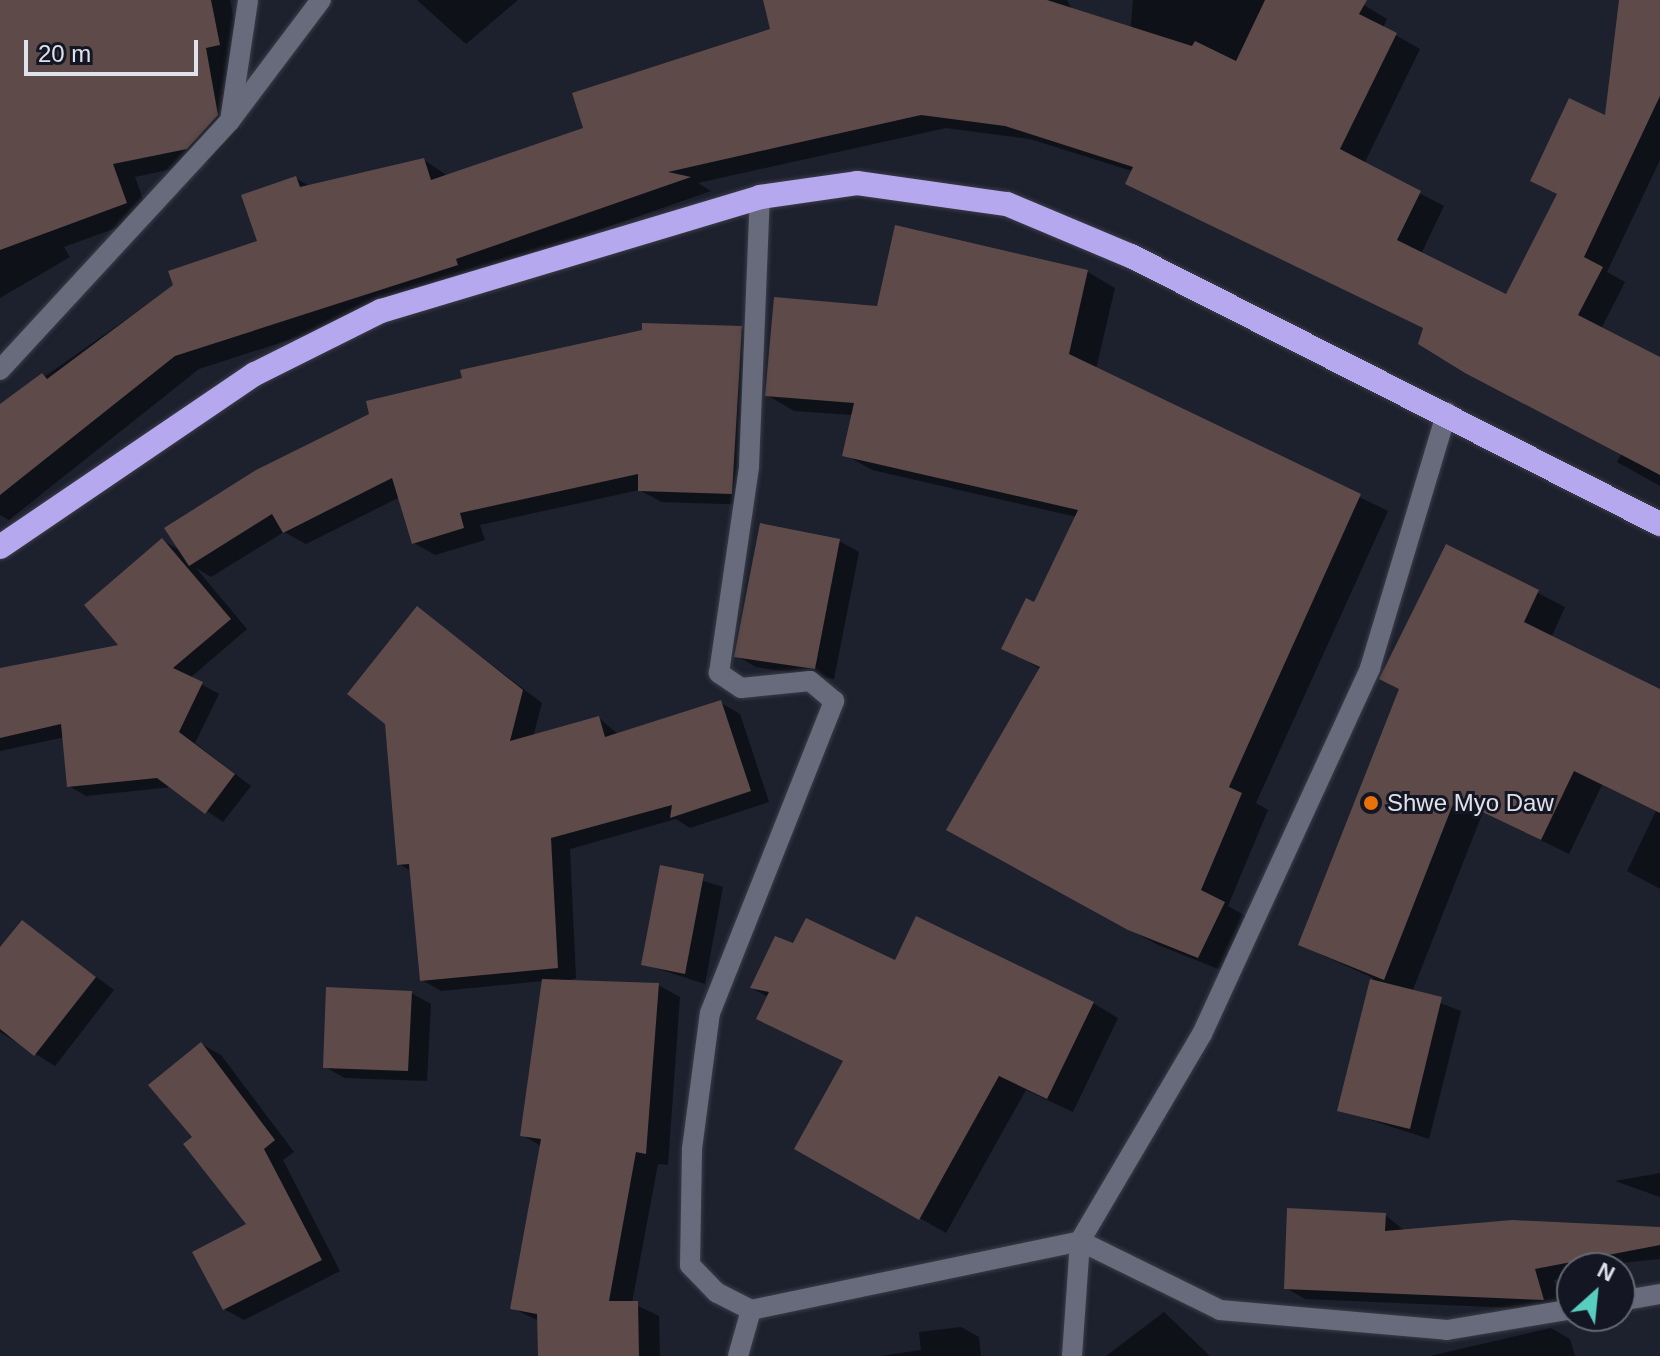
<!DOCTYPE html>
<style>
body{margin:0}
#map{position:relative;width:1660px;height:1356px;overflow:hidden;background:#1d202d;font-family:Arial,sans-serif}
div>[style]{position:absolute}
.shadow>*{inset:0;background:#0007}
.building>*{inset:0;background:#5d4a49}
.roads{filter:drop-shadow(0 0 2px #3b3d48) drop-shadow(0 0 2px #3b3d48)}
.minor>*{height:20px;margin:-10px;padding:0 10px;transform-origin:10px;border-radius:10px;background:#676b7b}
.highway>*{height:24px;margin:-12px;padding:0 12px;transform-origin:12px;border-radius:12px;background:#b6a8ef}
.dots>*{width:22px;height:22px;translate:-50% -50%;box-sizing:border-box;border:4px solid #141723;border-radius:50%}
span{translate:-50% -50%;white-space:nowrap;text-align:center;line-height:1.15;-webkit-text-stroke:6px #141723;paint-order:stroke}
.poi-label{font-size:24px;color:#dfe2eb}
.left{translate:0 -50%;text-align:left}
.north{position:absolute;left:1556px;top:1252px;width:80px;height:80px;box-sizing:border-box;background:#141723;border:2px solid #656873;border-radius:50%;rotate:27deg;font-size:22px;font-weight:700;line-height:32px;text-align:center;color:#dfe2eb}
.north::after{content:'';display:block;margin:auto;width:28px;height:36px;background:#58cec0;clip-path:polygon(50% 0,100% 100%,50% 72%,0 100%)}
.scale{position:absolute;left:24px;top:40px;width:174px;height:36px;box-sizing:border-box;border:4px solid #dfe2eb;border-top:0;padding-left:10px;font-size:24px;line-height:28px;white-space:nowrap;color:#dfe2eb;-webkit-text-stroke:6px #141723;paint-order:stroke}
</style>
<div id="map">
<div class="shadow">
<i style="clip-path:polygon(0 0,230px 0,242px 58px,228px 61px,240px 129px,210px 161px,135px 177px,149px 216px,64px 247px,70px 257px,0 298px)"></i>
<i style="clip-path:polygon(417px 0,518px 0,466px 44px)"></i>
<i style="clip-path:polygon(781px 0,1067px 0,1124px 106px,1133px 0,1356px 0,1387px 19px,1383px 28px,1420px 49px,1364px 164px,1444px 206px,1421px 254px,1507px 296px,1559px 195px,1532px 180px,1606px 118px,1621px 0,1660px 0,1660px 160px,1607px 272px,1625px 282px,1601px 329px,1660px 359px,1660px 486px,1617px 462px,1622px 453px,1425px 329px,1135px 172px,1030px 139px,946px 128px,698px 183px,711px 191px,479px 272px,481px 278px,199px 369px,9px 520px,0 515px,0 408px,175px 285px,260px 242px,296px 178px,311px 187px,424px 160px,448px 176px,586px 129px,772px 30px)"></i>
<i style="clip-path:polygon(897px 227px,1088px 272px,1115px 288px,1096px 369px,1388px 511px,1256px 803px,1268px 810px,1228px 906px,1251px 919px,1226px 972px,1158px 945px,976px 845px,1041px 669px,1003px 648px,1035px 604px,1077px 517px,872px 470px,844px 454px,853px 415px,794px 411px,767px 395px,878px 308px)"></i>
<i style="clip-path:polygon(741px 328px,763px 340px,753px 505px,662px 502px,639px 490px,480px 525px,485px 540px,435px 555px,414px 543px,400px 497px,306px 544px,284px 532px,211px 577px,196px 568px,247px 629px,190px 678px,219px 694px,195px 743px,251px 786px,223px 822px,172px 787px,86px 796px,69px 786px,65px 737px,0 751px,0 672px,122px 646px,162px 540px,181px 551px,167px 529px)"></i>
<i style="clip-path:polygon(839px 541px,859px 552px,834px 679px,756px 667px,737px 656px)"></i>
<i style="clip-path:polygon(1447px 546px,1565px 607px,1551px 638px,1660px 692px,1660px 889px,1627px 871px,1656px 811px,1602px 785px,1569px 854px,1483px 812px,1412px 992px,1461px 1011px,1429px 1139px,1340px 1110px,1373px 978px,1300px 945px,1401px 690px)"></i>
<i style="clip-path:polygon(417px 608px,542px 703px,533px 737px,599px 718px,619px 735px,721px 703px,740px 714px,769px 802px,690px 828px,676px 819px,570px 849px,576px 978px,565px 982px,658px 985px,680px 997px,668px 1165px,658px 1164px,632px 1303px,659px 1316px,660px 1356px,540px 1356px,539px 1321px,512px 1308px,541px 1146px,522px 1135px,543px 981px,441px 991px,422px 980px,411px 871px,399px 864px)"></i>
<i style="clip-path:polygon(662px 868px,723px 887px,705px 984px,643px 964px)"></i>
<i style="clip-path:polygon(22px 922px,114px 990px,55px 1066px,0 1032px,0 950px)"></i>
<i style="clip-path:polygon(793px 946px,1093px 1003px,1118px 1018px,1073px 1112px,1026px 1090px,946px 1233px,797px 1148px,845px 1062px,759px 1018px,768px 997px,752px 988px)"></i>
<i style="clip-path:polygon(411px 993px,431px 1004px,427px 1081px,345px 1078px,325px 1067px)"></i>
<i style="clip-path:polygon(201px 1044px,221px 1055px,294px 1152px,283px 1160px,340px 1271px,244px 1320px,224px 1309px,249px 1225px,195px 1137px)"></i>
<i style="clip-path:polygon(1660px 1173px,1660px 1197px,1615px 1181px)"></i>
<i style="clip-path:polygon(1385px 1215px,1405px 1231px,1660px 1229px,1660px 1259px,1572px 1268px,1572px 1276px,1554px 1280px,1562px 1310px,1305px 1299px,1286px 1288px)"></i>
<i style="clip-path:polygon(1164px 1312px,1210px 1356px,1106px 1356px)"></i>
<i style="clip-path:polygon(961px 1327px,979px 1337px,981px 1356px,880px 1356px,921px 1350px,919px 1332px)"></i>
<i style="clip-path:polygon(1551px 1328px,1570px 1339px,1575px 1356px,1430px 1356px)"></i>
</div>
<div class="building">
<i style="clip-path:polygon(0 0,211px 0,220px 45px,206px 48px,218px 115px,187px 149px,113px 164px,127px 203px,0 250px)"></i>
<i style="clip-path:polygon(763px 0,1047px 0,1192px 46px,1195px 41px,1236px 61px,1265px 0,1367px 0,1359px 14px,1397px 33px,1340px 149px,1421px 191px,1397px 240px,1506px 294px,1557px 194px,1530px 181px,1569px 98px,1605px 115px,1619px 0,1660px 0,1660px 96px,1584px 257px,1603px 267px,1578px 315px,1660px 357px,1660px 475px,1465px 373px,1418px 344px,1423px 328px,1125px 184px,1133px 167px,1005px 126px,921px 115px,668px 172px,691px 177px,456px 259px,458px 265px,175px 356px,0 495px,0 404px,42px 373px,47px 379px,173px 285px,168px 271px,257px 241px,241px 195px,296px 176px,300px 187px,424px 158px,431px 180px,583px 128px,572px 93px,770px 29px)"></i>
<i style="clip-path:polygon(895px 225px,1088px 270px,1069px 354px,1361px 494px,1229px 787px,1242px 793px,1201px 890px,1225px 902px,1198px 958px,1128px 930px,946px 830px,1040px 667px,1001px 649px,1026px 598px,1034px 602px,1078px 510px,842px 456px,854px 403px,765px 396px,774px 297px,877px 306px)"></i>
<i style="clip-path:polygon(642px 323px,742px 326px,732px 494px,638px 491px,638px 474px,460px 513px,464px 528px,412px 544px,392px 478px,283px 533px,272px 514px,189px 566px,164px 528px,256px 470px,369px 414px,366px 401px,462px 378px,460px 370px,642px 330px)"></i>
<i style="clip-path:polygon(760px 523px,840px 539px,815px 669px,734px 657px)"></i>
<i style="clip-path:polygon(162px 538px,231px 619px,173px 668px,203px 682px,179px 732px,235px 774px,205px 814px,157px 778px,67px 787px,61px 724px,0 738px,0 668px,118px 645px,84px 605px)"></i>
<i style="clip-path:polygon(1446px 544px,1539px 590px,1524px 622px,1660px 689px,1660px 813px,1574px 771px,1541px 840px,1455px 799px,1384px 980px,1298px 945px,1399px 689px,1379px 679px)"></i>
<i style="clip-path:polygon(417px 606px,523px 690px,510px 741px,599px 716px,605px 737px,721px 700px,751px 791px,670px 818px,672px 805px,551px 838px,558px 968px,420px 981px,409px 864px,397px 865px,385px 724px,347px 694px)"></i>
<i style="clip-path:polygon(660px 865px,704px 874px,685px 974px,641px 965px)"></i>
<i style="clip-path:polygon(916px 916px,1094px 1002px,1047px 1099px,999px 1076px,919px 1220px,794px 1149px,843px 1061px,756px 1019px,769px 992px,750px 988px,775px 936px,793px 943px,806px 918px,895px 960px)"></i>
<i style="clip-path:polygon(22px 920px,96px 977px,34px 1056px,0 1029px,0 947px)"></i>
<i style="clip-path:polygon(542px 979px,659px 983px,646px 1154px,636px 1152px,609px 1301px,638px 1301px,639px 1356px,538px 1356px,537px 1314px,510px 1309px,541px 1139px,520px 1136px)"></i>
<i style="clip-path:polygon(1370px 979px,1442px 997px,1410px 1129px,1337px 1111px)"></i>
<i style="clip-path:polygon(326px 987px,412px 991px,408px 1071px,323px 1068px)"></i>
<i style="clip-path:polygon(201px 1042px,275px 1140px,264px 1149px,322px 1260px,223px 1310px,192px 1252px,246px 1224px,183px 1144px,192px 1137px,148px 1085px)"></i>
<i style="clip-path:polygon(1287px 1208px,1386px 1213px,1385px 1231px,1512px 1220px,1660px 1227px,1660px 1245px,1535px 1269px,1544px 1300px,1284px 1289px)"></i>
</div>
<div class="roads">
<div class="minor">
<i style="left:232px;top:118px;width:148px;rotate:-53deg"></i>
<i style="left:0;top:370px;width:339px;rotate:-47.3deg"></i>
<i style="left:230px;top:121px;width:122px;rotate:-81.5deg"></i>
<i style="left:1620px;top:1301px;width:41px;rotate:-9.9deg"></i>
<i style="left:751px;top:1310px;width:38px;rotate:-153deg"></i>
<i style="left:717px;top:1293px;width:39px;rotate:-134deg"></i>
<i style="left:690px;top:1265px;width:116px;rotate:-89deg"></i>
<i style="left:692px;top:1149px;width:137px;rotate:-82.5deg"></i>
<i style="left:710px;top:1013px;width:336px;rotate:-68.3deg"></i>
<i style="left:834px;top:701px;width:31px;rotate:-140deg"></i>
<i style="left:810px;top:681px;width:69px;rotate:174.2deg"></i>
<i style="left:741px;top:688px;width:27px;rotate:-146deg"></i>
<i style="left:719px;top:673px;width:208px;rotate:-81.7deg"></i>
<i style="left:749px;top:467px;width:270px;rotate:-87.7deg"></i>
<i style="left:738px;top:1356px;width:48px;rotate:-74.2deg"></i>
<i style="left:751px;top:1310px;width:336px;rotate:-11.8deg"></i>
<i style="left:1080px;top:1241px;width:240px;rotate:-59.5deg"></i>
<i style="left:1202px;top:1034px;width:403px;rotate:-65.3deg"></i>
<i style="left:1370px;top:668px;width:267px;rotate:-73.3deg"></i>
<i style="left:1072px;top:1356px;width:115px;rotate:-86deg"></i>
<i style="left:1080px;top:1241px;width:156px;rotate:26.2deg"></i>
<i style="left:1220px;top:1310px;width:228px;rotate:5deg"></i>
<i style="left:1447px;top:1330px;width:127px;rotate:-9.5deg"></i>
</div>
<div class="highway">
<i style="left:0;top:547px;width:308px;rotate:-34.2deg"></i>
<i style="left:255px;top:374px;width:141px;rotate:-26.6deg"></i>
<i style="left:381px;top:311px;width:396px;rotate:-16.7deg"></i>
<i style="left:760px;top:197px;width:98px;rotate:-8.2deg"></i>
<i style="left:857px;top:183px;width:151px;rotate:8deg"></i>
<i style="left:1007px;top:204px;width:134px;rotate:22.8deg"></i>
<i style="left:1131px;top:256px;width:593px;rotate:26.87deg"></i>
</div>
</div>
<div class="dots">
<i style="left:1371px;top:803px;background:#e8710a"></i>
</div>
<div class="poi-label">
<span class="left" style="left:1387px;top:803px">Shwe Myo Daw</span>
</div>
<div class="north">N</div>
<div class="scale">20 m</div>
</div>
